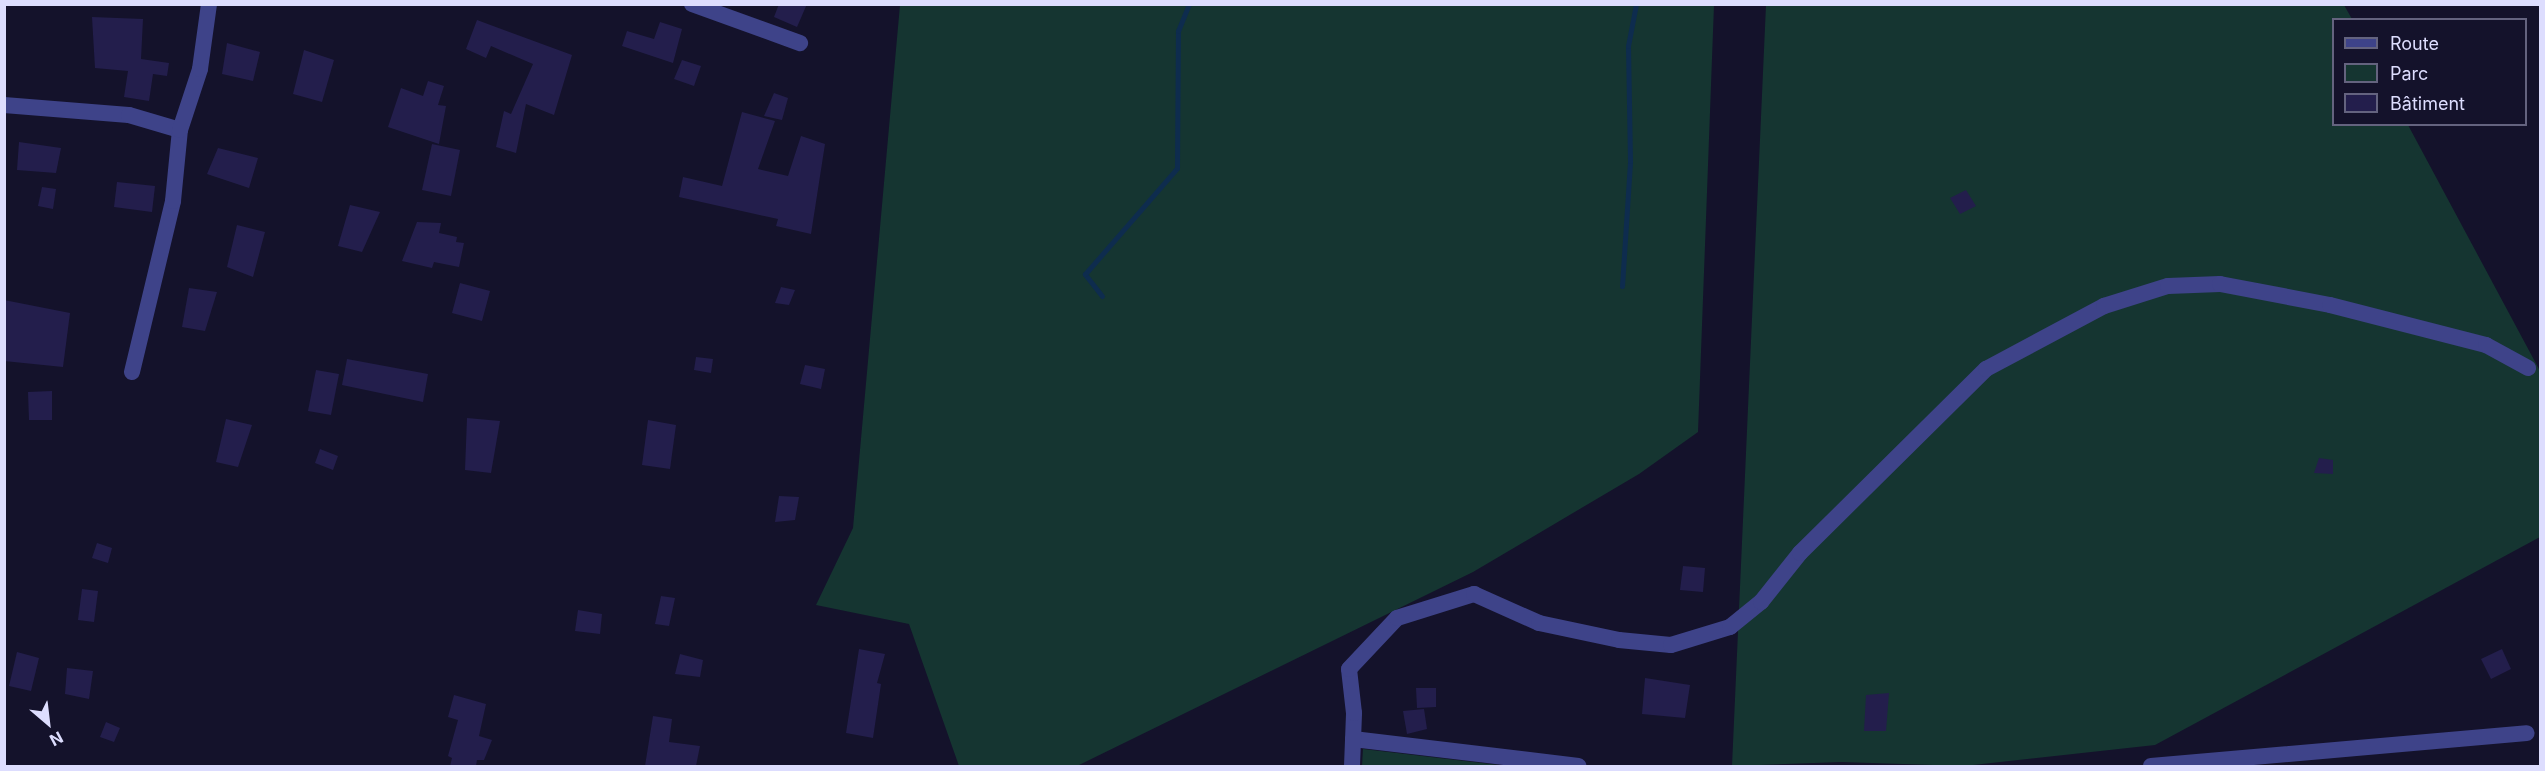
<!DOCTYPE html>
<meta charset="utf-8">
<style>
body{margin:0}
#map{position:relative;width:2545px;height:771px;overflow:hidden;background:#14122b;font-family:Inter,sans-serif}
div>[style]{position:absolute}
.green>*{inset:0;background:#153531}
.stream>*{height:5px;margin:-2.5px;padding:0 2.5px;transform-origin:2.5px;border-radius:2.5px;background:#0e2c4e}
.building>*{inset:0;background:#231e4c}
.minor>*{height:16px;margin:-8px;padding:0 8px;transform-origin:8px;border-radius:8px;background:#3e4389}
span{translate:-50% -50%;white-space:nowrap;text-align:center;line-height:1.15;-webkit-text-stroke:5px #14122b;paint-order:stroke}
.frame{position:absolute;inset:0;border:6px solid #ddddfe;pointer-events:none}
.legend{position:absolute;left:2332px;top:18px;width:195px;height:108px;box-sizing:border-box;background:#14122b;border:2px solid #64637f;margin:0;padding:8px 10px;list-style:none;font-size:18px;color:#ddddfe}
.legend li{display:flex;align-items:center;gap:12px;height:30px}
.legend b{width:30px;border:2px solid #64637f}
.north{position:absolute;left:18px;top:693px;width:60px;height:60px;-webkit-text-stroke:4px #14122b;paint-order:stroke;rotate:152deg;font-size:16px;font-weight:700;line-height:24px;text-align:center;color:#ddddfe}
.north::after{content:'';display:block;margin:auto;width:21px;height:27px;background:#ddddfe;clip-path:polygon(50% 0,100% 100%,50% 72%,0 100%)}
</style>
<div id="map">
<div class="green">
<i style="clip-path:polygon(900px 5px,1714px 5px,1698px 432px,1639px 474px,1473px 572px,1077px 766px,959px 766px,909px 624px,816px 605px,853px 528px)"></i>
<i style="clip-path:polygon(1766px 5px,2344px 5px,2352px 19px,2334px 20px,2334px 124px,2408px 125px,2540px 371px,2540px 537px,2155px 745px,1964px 766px,1841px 762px,1732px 766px)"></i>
<i style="clip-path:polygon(1363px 749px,1507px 766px,1362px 766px)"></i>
</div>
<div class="stream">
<i style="left:1622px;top:286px;width:125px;rotate:-86.3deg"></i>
<i style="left:1630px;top:161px;width:115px;rotate:-91deg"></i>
<i style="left:1628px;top:46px;width:43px;rotate:-79.2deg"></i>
<i style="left:1102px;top:296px;width:28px;rotate:-128deg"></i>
<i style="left:1085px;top:274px;width:140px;rotate:-49deg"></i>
<i style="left:1177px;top:168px;width:137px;rotate:-89.6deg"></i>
<i style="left:1178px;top:31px;width:29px;rotate:-68deg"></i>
</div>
<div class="building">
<i style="clip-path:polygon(779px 4px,807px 4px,797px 27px,774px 17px)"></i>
<i style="clip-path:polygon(92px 17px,143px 19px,141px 59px,169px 63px,167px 76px,153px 74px,149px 101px,124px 97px,128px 71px,95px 68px)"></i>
<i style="clip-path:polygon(477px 20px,572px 55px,554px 115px,526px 104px,516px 153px,496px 147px,504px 111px,511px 114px,533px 64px,491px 46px,486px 58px,466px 49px)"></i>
<i style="clip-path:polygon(660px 22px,682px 29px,673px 63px,622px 46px,627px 31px,654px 39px)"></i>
<i style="clip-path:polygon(227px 43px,260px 52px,253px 81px,222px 74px)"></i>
<i style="clip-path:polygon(304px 50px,334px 60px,322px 102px,293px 94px)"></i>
<i style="clip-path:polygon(682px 60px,701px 66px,694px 86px,674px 79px)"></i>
<i style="clip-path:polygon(428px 81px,444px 86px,438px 105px,446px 106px,439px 144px,388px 127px,401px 88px,423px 96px)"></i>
<i style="clip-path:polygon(774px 93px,788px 98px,782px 120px,764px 116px)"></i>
<i style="clip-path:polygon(742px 112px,775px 121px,758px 169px,788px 176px,801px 136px,825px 144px,811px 234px,776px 226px,778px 219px,679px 197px,683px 177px,722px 186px)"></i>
<i style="clip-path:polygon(19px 142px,61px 148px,56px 173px,17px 170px)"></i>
<i style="clip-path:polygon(432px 144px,460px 150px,451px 196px,422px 190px)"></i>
<i style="clip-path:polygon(218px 148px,258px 158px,249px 188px,207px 174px)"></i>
<i style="clip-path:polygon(117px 182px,155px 186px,152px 212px,114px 207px)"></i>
<i style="clip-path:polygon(42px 187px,56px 189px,53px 209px,38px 206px)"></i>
<i style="clip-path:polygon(1966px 190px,1976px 206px,1960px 214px,1950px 198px)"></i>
<i style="clip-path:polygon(350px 205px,380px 212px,362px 252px,338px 246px)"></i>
<i style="clip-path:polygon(417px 222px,441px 223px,439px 233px,457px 237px,456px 242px,464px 243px,459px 267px,434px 262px,432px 268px,402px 261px)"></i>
<i style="clip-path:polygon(237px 225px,265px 232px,253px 277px,227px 267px)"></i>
<i style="clip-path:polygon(460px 283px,490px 291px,482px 321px,452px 313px)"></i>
<i style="clip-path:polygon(781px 287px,795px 290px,789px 305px,775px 303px)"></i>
<i style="clip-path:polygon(189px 288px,217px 292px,205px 331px,182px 327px)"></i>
<i style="clip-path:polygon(4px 300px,70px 313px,63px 367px,4px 361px)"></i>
<i style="clip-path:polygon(696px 357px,713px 359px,711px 373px,694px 370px)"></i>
<i style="clip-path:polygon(347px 359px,428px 374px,423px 402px,342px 385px)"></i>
<i style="clip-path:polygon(805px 365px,825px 369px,821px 389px,800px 384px)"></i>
<i style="clip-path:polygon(316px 370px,339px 374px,331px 415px,308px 411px)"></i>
<i style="clip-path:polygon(52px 391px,52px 420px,29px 420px,28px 392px)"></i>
<i style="clip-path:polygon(467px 418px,500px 421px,491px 473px,465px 470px)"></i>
<i style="clip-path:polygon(226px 419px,252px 425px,238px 467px,216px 462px)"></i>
<i style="clip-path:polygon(648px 420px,676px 425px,670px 469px,642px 465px)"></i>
<i style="clip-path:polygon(320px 449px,338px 456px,333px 470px,315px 463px)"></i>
<i style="clip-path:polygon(2319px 458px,2333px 460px,2333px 474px,2314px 473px)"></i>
<i style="clip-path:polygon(779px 496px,799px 497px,795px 520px,775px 522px)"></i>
<i style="clip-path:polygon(97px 543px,112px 548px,108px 563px,92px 558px)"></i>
<i style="clip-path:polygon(1683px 566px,1705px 568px,1703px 592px,1680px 590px)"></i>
<i style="clip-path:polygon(82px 589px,98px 591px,94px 622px,78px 620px)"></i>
<i style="clip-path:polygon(661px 596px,675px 598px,669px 626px,655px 624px)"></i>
<i style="clip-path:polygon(578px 610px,602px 614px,600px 634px,575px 631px)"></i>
<i style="clip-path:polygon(859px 649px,885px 654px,877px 683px,881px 684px,873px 738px,846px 733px)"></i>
<i style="clip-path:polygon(2502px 649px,2511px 669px,2491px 679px,2481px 659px)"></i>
<i style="clip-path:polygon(17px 652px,39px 658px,31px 691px,9px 686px)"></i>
<i style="clip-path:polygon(680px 654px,703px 660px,700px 677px,675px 674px)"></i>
<i style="clip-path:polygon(67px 668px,93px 671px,89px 699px,65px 694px)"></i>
<i style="clip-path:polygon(1645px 678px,1690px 685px,1685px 718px,1642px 714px)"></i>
<i style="clip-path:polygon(1416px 688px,1436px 688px,1436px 707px,1417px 708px)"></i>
<i style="clip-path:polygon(1889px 693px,1886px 731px,1864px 731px,1866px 695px)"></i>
<i style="clip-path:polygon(454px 695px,486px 704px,479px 736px,492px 740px,484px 760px,477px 760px,476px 766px,450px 766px,452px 758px,448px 756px,458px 720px,448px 717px)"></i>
<i style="clip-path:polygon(1424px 709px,1427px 729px,1407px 734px,1403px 711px)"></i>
<i style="clip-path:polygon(653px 716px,672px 719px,669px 742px,700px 746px,696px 766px,645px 766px)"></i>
<i style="clip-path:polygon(106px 722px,120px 728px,114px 742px,100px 737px)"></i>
</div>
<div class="minor">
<i style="left:692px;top:4px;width:115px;rotate:19.9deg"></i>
<i style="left:4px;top:105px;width:125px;rotate:4.6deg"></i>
<i style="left:129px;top:115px;width:53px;rotate:16.4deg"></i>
<i style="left:132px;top:372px;width:176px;rotate:-76.5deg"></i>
<i style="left:173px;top:201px;width:71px;rotate:-84.4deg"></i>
<i style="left:180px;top:130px;width:64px;rotate:-71.8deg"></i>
<i style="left:200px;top:69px;width:66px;rotate:-82.1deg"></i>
<i style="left:1353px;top:739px;width:227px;rotate:6.8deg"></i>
<i style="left:1352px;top:766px;width:53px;rotate:-87.8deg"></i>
<i style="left:1354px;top:713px;width:44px;rotate:-96.5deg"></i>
<i style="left:1349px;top:669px;width:70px;rotate:-46.7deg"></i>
<i style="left:1397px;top:618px;width:81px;rotate:-17.3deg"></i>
<i style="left:1474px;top:594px;width:71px;rotate:24deg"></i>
<i style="left:1539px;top:623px;width:82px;rotate:12deg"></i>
<i style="left:1619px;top:640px;width:52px;rotate:5.5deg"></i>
<i style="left:1671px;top:645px;width:62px;rotate:-17deg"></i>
<i style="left:1730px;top:627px;width:40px;rotate:-39deg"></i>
<i style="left:1761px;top:602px;width:63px;rotate:-51.5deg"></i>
<i style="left:1800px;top:553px;width:262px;rotate:-44.7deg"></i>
<i style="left:1986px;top:369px;width:134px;rotate:-28.1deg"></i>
<i style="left:2104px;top:306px;width:67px;rotate:-17.4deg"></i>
<i style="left:2168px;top:286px;width:52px;rotate:-2.2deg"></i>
<i style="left:2220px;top:284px;width:112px;rotate:10.8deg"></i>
<i style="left:2330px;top:305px;width:161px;rotate:14.4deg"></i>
<i style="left:2486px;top:345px;width:48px;rotate:28.7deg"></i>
<i style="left:2151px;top:766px;width:377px;rotate:-5deg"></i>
</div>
<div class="frame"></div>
<ul class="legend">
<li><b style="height:8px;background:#3e4389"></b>Route</li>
<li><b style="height:16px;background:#153531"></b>Parc</li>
<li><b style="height:16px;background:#231e4c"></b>Bâtiment</li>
</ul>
<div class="north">N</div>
</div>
